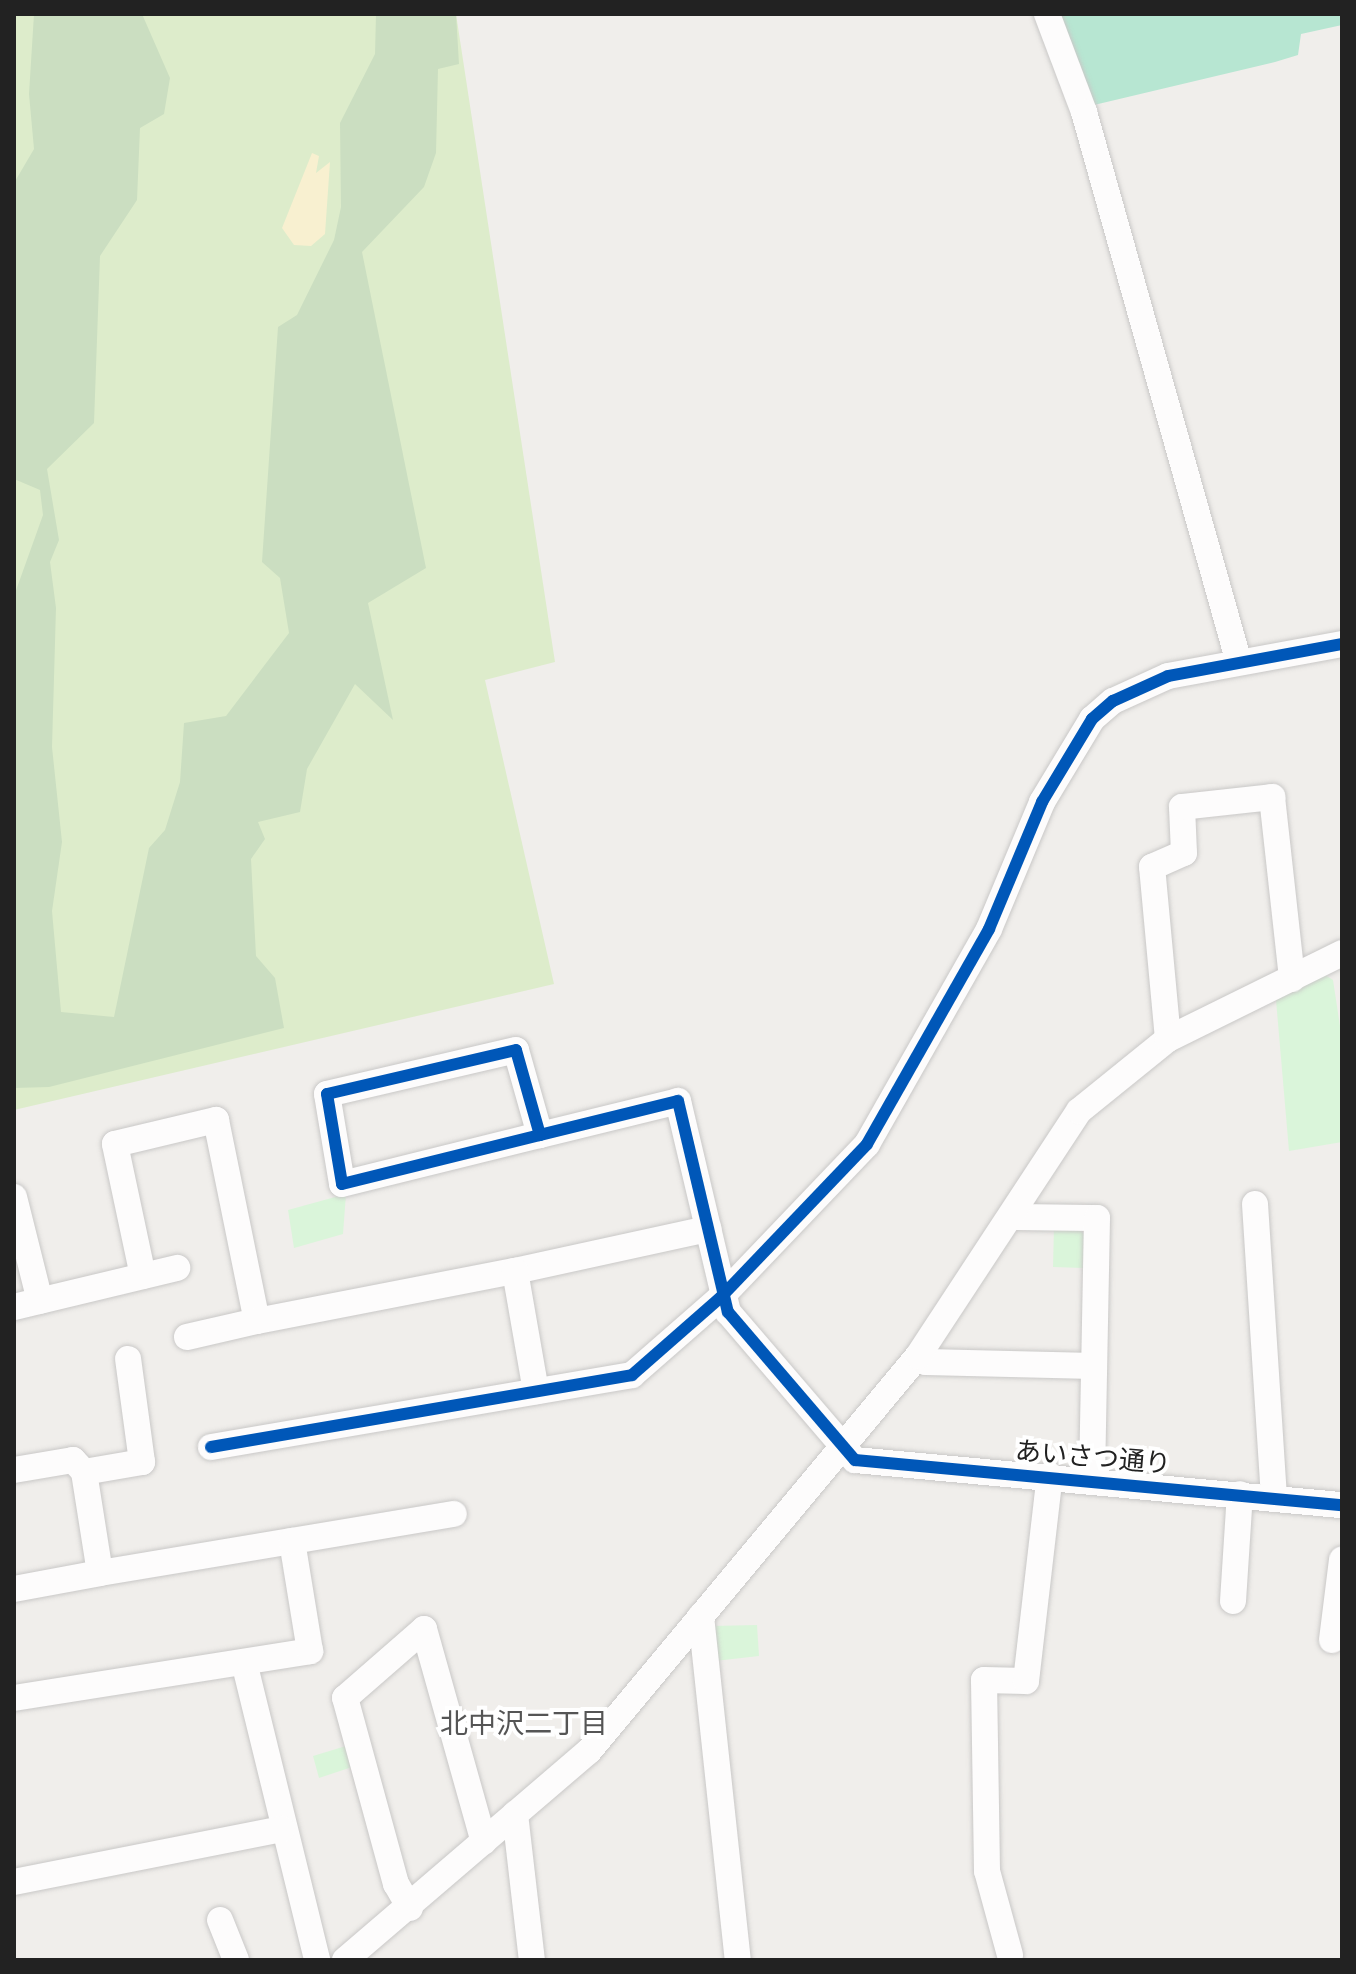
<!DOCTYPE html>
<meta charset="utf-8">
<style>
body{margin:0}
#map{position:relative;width:1356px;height:1974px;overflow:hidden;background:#f0eeeb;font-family:Karla,"Noto Sans JP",sans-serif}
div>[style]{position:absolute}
.grass>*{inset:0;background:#ddeccb}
.forest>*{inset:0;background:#cbdec1}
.sand>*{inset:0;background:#f8f0d0}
.park>*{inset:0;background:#daf5da}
.pitch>*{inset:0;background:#b7e6d2}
.roads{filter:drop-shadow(0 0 2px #c9c8c7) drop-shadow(0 0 2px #c9c8c7)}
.minor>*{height:26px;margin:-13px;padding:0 13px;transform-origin:13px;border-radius:13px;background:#fdfcfc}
.cycleway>*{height:12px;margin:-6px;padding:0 6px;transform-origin:6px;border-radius:6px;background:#0057b8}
span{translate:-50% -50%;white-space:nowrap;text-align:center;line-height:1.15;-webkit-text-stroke:8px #fff;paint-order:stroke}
.street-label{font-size:26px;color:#222}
.neighbourhood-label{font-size:28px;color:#555}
.frame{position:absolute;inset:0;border:16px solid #222;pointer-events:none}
</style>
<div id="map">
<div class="grass">
<i style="clip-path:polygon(14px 14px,456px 14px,555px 662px,485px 680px,554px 984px,14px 1110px)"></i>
</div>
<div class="forest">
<i style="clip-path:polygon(34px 14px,142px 14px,170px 78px,164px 114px,140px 128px,137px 200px,100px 256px,94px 423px,47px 469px,59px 540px,50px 562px,56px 608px,52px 747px,62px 842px,52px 911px,61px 1012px,114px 1017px,149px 848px,165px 830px,180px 782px,184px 723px,226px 716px,289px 633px,280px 578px,262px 562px,278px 327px,297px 315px,334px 240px,341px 207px,340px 123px,375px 54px,376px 14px,456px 14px,459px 64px,438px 69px,436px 153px,424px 187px,362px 252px,426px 568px,368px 603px,393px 720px,355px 684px,307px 769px,300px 812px,258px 822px,265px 839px,251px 859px,256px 956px,275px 978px,284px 1028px,49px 1087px,14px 1088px,14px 596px,43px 515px,40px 490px,14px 479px,14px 183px,34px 149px,29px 94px)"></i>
</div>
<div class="sand">
<i style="clip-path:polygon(312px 153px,319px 156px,316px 173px,330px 162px,325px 234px,311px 246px,294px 245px,282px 228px)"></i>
</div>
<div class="park">
<i style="clip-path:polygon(1325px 975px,1333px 980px,1342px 1039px,1342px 1142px,1289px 1151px,1276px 1000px)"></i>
<i style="clip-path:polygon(346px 1194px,343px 1234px,294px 1248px,288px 1210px)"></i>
<i style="clip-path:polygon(1054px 1226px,1076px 1226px,1084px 1234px,1083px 1268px,1053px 1267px)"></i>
<i style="clip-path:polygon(757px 1625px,759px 1656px,715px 1661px,712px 1626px)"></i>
<i style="clip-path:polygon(346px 1746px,352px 1767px,319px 1778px,313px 1756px)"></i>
</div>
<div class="pitch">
<i style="clip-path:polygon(1060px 14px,1342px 14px,1342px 25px,1301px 34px,1298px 55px,1275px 62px,1094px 105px)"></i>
</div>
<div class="roads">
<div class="minor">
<i style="left:1047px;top:14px;width:105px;rotate:69.3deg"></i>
<i style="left:1084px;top:112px;width:568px;rotate:74.28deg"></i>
<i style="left:1168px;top:1039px;width:173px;rotate:-95.3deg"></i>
<i style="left:1152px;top:867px;width:35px;rotate:-24deg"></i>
<i style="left:1184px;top:853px;width:46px;rotate:-92.5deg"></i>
<i style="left:1182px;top:807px;width:91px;rotate:-6.3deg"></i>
<i style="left:1272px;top:797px;width:183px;rotate:83.7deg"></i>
<i style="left:540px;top:1135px;width:88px;rotate:-105.8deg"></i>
<i style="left:516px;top:1050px;width:194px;rotate:166.9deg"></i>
<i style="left:327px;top:1094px;width:91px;rotate:80.5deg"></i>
<i style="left:342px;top:1184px;width:204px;rotate:-13.9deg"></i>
<i style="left:540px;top:1135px;width:142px;rotate:-13.8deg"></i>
<i style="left:678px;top:1101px;width:217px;rotate:76.7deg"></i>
<i style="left:728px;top:1312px;width:195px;rotate:49.4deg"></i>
<i style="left:855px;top:1460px;width:489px;rotate:5.3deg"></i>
<i style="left:14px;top:1197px;width:107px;rotate:76deg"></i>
<i style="left:1255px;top:1204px;width:294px;rotate:86.3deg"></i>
<i style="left:1011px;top:1217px;width:86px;rotate:0.7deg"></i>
<i style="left:1097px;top:1218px;width:260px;rotate:91.1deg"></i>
<i style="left:515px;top:1271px;width:198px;rotate:-12.3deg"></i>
<i style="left:143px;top:1276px;width:135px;rotate:-102deg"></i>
<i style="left:115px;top:1144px;width:104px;rotate:-13.4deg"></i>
<i style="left:216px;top:1120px;width:205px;rotate:78.5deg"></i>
<i style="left:257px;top:1321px;width:263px;rotate:-11deg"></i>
<i style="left:515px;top:1271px;width:122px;rotate:80.1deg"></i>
<i style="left:14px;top:1307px;width:168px;rotate:-13.5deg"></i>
<i style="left:187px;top:1337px;width:72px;rotate:-12.9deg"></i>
<i style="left:918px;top:1356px;width:10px;rotate:37deg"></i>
<i style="left:926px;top:1362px;width:168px;rotate:1.4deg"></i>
<i style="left:211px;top:1447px;width:427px;rotate:-9.7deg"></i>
<i style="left:632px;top:1375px;width:118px;rotate:-41.2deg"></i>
<i style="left:721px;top:1297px;width:211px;rotate:-46.3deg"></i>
<i style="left:867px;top:1144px;width:247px;rotate:-60.4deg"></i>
<i style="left:989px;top:929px;width:138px;rotate:-67.3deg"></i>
<i style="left:1042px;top:802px;width:97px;rotate:-58.9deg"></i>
<i style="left:1092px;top:719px;width:28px;rotate:-41deg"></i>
<i style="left:1113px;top:701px;width:60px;rotate:-24.4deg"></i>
<i style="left:1168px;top:676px;width:177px;rotate:-10.4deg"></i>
<i style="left:14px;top:1470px;width:60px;rotate:-9.6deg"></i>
<i style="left:73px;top:1460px;width:16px;rotate:47deg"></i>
<i style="left:84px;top:1472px;width:102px;rotate:81deg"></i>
<i style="left:100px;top:1573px;width:195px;rotate:-9.5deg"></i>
<i style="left:84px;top:1472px;width:59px;rotate:-9.8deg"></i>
<i style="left:142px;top:1462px;width:104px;rotate:-97.7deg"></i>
<i style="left:14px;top:1589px;width:87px;rotate:-10.5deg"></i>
<i style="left:1233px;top:1601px;width:107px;rotate:-86.3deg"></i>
<i style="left:701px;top:1616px;width:346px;rotate:83.9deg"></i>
<i style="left:1332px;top:1640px;width:81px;rotate:-82.9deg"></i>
<i style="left:244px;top:1662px;width:307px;rotate:76.2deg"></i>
<i style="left:14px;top:1698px;width:300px;rotate:-9deg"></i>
<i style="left:310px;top:1651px;width:111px;rotate:-99.3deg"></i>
<i style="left:292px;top:1541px;width:164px;rotate:-9.5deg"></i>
<i style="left:515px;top:1814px;width:147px;rotate:83.4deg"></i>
<i style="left:14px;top:1882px;width:273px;rotate:-11.2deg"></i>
<i style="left:410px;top:1908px;width:28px;rotate:-120deg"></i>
<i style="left:396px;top:1884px;width:193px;rotate:-105.3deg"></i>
<i style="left:345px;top:1698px;width:105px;rotate:-41.1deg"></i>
<i style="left:424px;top:1629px;width:221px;rotate:74.3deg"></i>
<i style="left:220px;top:1920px;width:43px;rotate:68.2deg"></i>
<i style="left:1010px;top:1955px;width:87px;rotate:-105.3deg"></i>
<i style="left:987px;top:1871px;width:191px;rotate:-90.9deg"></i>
<i style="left:984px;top:1680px;width:42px;rotate:1.4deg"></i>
<i style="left:1026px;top:1681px;width:207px;rotate:-83.4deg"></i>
<i style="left:345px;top:1960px;width:321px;rotate:-40.6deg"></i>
<i style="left:589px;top:1751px;width:514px;rotate:-50.21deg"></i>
<i style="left:918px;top:1356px;width:293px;rotate:-56.7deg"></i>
<i style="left:1079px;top:1111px;width:114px;rotate:-39deg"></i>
<i style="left:1168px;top:1039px;width:194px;rotate:-26.3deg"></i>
</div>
</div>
<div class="cycleway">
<i style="left:540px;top:1135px;width:88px;rotate:-105.8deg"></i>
<i style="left:516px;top:1050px;width:194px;rotate:166.9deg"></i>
<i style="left:327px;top:1094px;width:91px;rotate:80.5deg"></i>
<i style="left:342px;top:1184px;width:204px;rotate:-13.9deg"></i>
<i style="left:540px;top:1135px;width:142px;rotate:-13.8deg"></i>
<i style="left:678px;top:1101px;width:217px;rotate:76.7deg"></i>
<i style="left:728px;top:1312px;width:195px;rotate:49.4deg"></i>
<i style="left:855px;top:1460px;width:489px;rotate:5.3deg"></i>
<i style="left:211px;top:1447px;width:427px;rotate:-9.7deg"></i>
<i style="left:632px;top:1375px;width:118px;rotate:-41.2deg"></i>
<i style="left:721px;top:1297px;width:211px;rotate:-46.3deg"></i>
<i style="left:867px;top:1144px;width:247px;rotate:-60.4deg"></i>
<i style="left:989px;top:929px;width:138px;rotate:-67.3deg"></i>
<i style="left:1042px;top:802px;width:97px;rotate:-58.9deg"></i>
<i style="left:1092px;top:719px;width:28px;rotate:-41deg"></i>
<i style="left:1113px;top:701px;width:60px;rotate:-24.4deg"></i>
<i style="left:1168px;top:676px;width:177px;rotate:-10.4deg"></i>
</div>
<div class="street-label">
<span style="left:1093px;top:1458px;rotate:5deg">あいさつ通り</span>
</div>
<div class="neighbourhood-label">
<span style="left:524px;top:1724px">北中沢二丁目</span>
</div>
<div class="frame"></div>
</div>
